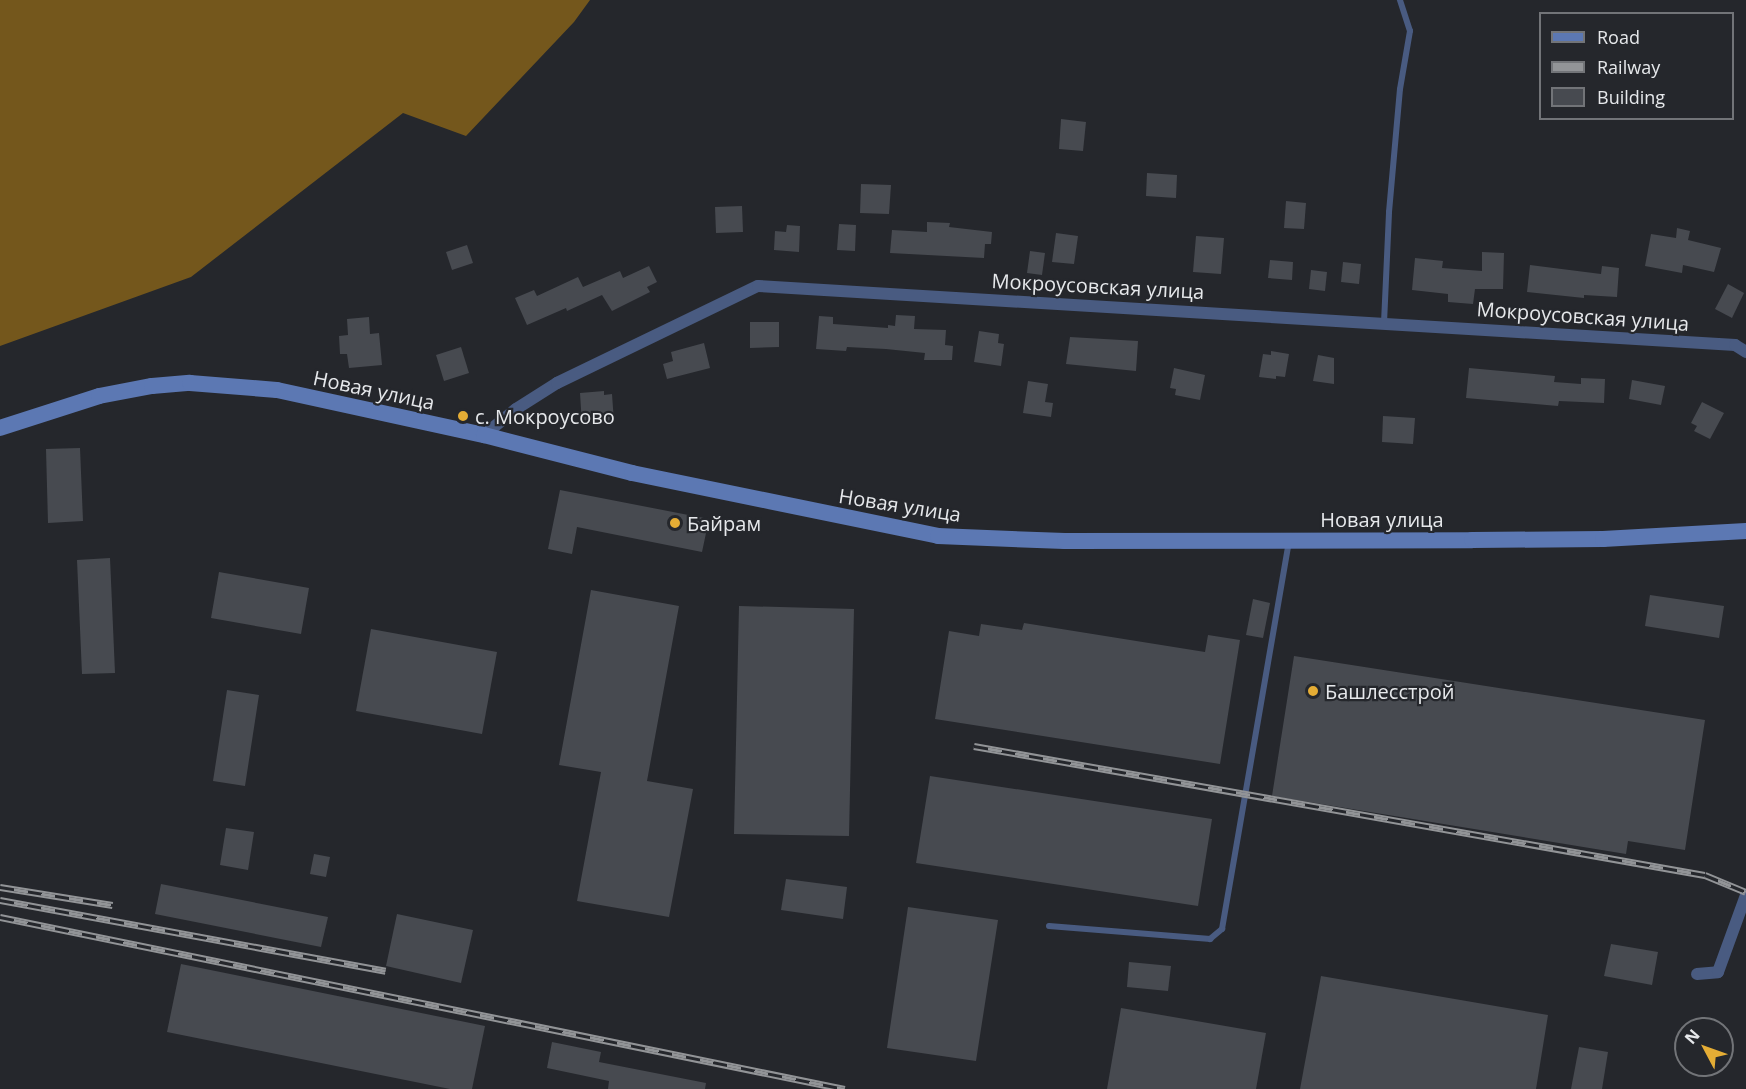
<!DOCTYPE html>
<meta charset="utf-8">
<style>
body{margin:0}
#map{position:relative;width:1746px;height:1089px;overflow:hidden;background:#25272c;font-family:"Open Sans",sans-serif}
div>[style]{position:absolute}
.forest>*{inset:0;background:#74571c}
.building>*{inset:0;background:#474a50}
.lane>*{height:6px;margin:-3px;padding:0 3px;transform-origin:3px;border-radius:3px;background:#495b81}
.street>*{height:12px;margin:-6px;padding:0 6px;transform-origin:6px;border-radius:6px;background:#495b81}
.secondary>*{height:16px;margin:-8px;padding:0 8px;transform-origin:8px;border-radius:8px;background:#5c78b3}
.rail>*{height:7px;margin-top:-3.5px;transform-origin:0;background:repeating-linear-gradient(90deg,#25272c 0 14px,#929497 0 28px);box-sizing:border-box;border-block:2px solid #929497}
.dots>*{width:16px;height:16px;translate:-50% -50%;box-sizing:border-box;border:3px solid #25272c;border-radius:50%}
span{translate:-50% -50%;white-space:nowrap;text-align:center;line-height:1.15;-webkit-text-stroke:4.5px #25272c;paint-order:stroke}
.street-label{font-size:20px;color:#e6e8eb}
.poi-label{font-size:20px;color:#e6e8eb}
.left{translate:0 -50%;text-align:left}
.legend{position:absolute;left:1539px;top:12px;width:195px;height:108px;box-sizing:border-box;background:#25272c;border:2px solid #727478;margin:0;padding:8px 10px;list-style:none;font-size:18px;color:#e6e8eb}
.legend li{display:flex;align-items:center;gap:12px;height:30px}
.legend b{width:30px;border:2px solid #727478}
.north{position:absolute;left:1674px;top:1017px;width:60px;height:60px;box-sizing:border-box;background:#25272c;border:2px solid #727478;border-radius:50%;rotate:311deg;font-size:16px;font-weight:700;line-height:24px;text-align:center;color:#e6e8eb}
.north::after{content:'';display:block;margin:auto;width:21px;height:27px;background:#e5ad35;clip-path:polygon(50% 0,100% 100%,50% 72%,0 100%)}
</style>
<div id="map">
<div class="forest">
<i style="clip-path:polygon(0 0,590px 0,574px 22px,466px 136px,403px 113px,191px 277px,0 346px)"></i>
</div>
<div class="building">
<i style="clip-path:polygon(1061px 119px,1086px 122px,1083px 151px,1059px 149px)"></i>
<i style="clip-path:polygon(1147px 173px,1177px 175px,1176px 198px,1146px 196px)"></i>
<i style="clip-path:polygon(861px 184px,891px 185px,889px 214px,860px 213px)"></i>
<i style="clip-path:polygon(1286px 201px,1306px 203px,1304px 229px,1284px 228px)"></i>
<i style="clip-path:polygon(742px 206px,743px 232px,716px 233px,715px 207px)"></i>
<i style="clip-path:polygon(927px 222px,950px 223px,949px 227px,992px 232px,991px 244px,985px 244px,984px 258px,890px 253px,892px 230px,927px 232px)"></i>
<i style="clip-path:polygon(839px 224px,856px 225px,855px 251px,837px 250px)"></i>
<i style="clip-path:polygon(787px 225px,800px 226px,799px 252px,774px 250px,775px 231px,786px 232px)"></i>
<i style="clip-path:polygon(1677px 228px,1690px 231px,1688px 240px,1721px 248px,1714px 272px,1683px 265px,1682px 273px,1645px 266px,1651px 234px,1676px 238px)"></i>
<i style="clip-path:polygon(1056px 233px,1078px 236px,1074px 264px,1052px 262px)"></i>
<i style="clip-path:polygon(1196px 236px,1224px 238px,1221px 274px,1193px 272px)"></i>
<i style="clip-path:polygon(467px 245px,473px 263px,452px 270px,446px 252px)"></i>
<i style="clip-path:polygon(1030px 251px,1045px 253px,1042px 275px,1027px 273px)"></i>
<i style="clip-path:polygon(1482px 252px,1504px 253px,1503px 289px,1475px 289px,1473px 304px,1448px 302px,1448px 294px,1412px 290px,1415px 258px,1443px 261px,1442px 268px,1482px 271px)"></i>
<i style="clip-path:polygon(1270px 260px,1293px 262px,1292px 280px,1268px 278px)"></i>
<i style="clip-path:polygon(1343px 262px,1361px 264px,1359px 284px,1341px 282px)"></i>
<i style="clip-path:polygon(1530px 265px,1601px 274px,1602px 266px,1619px 268px,1617px 297px,1584px 295px,1584px 298px,1527px 292px)"></i>
<i style="clip-path:polygon(649px 266px,657px 282px,647px 287px,650px 292px,612px 311px,602px 295px,567px 311px,566px 308px,527px 325px,515px 298px,534px 290px,537px 296px,578px 277px,583px 287px,620px 271px,623px 278px)"></i>
<i style="clip-path:polygon(1311px 270px,1327px 272px,1325px 291px,1309px 289px)"></i>
<i style="clip-path:polygon(1728px 284px,1744px 293px,1732px 318px,1715px 309px)"></i>
<i style="clip-path:polygon(896px 315px,915px 316px,914px 329px,946px 330px,945px 345px,953px 346px,952px 360px,924px 360px,925px 353px,886px 349px,847px 347px,846px 351px,816px 349px,819px 316px,833px 317px,833px 324px,888px 328px,888px 325px,895px 326px)"></i>
<i style="clip-path:polygon(369px 317px,370px 334px,379px 333px,382px 365px,349px 368px,347px 354px,340px 354px,339px 336px,348px 335px,347px 319px)"></i>
<i style="clip-path:polygon(750px 322px,779px 322px,779px 347px,750px 348px)"></i>
<i style="clip-path:polygon(979px 331px,999px 334px,998px 343px,1004px 344px,1001px 366px,974px 362px)"></i>
<i style="clip-path:polygon(1070px 337px,1138px 341px,1136px 371px,1066px 364px)"></i>
<i style="clip-path:polygon(704px 343px,710px 368px,667px 379px,663px 364px,673px 361px,671px 352px)"></i>
<i style="clip-path:polygon(461px 347px,469px 373px,444px 381px,436px 355px)"></i>
<i style="clip-path:polygon(1271px 351px,1289px 354px,1285px 377px,1276px 376px,1276px 379px,1259px 377px,1263px 354px,1271px 355px)"></i>
<i style="clip-path:polygon(1318px 355px,1334px 358px,1334px 384px,1313px 381px)"></i>
<i style="clip-path:polygon(1174px 368px,1205px 375px,1200px 400px,1175px 395px,1176px 389px,1170px 388px)"></i>
<i style="clip-path:polygon(1469px 368px,1555px 376px,1554px 382px,1581px 384px,1581px 378px,1605px 379px,1604px 403px,1559px 401px,1558px 406px,1466px 398px)"></i>
<i style="clip-path:polygon(1632px 380px,1665px 386px,1661px 405px,1629px 399px)"></i>
<i style="clip-path:polygon(1028px 381px,1048px 384px,1045px 402px,1053px 403px,1051px 417px,1023px 413px)"></i>
<i style="clip-path:polygon(604px 391px,604px 395px,612px 394px,614px 422px,582px 425px,580px 393px)"></i>
<i style="clip-path:polygon(1702px 402px,1724px 413px,1710px 439px,1694px 431px,1697px 426px,1691px 423px)"></i>
<i style="clip-path:polygon(1383px 416px,1415px 418px,1413px 444px,1382px 442px)"></i>
<i style="clip-path:polygon(80px 448px,83px 521px,48px 523px,46px 449px)"></i>
<i style="clip-path:polygon(560px 490px,709px 519px,702px 552px,577px 527px,572px 554px,548px 549px)"></i>
<i style="clip-path:polygon(110px 558px,115px 673px,82px 674px,77px 560px)"></i>
<i style="clip-path:polygon(219px 572px,309px 588px,301px 634px,211px 618px)"></i>
<i style="clip-path:polygon(591px 590px,679px 606px,647px 781px,693px 789px,669px 917px,577px 901px,601px 772px,559px 765px)"></i>
<i style="clip-path:polygon(1650px 595px,1724px 606px,1719px 638px,1645px 626px)"></i>
<i style="clip-path:polygon(1253px 599px,1270px 603px,1263px 638px,1246px 635px)"></i>
<i style="clip-path:polygon(739px 606px,854px 609px,849px 836px,734px 834px)"></i>
<i style="clip-path:polygon(1024px 623px,1205px 652px,1208px 635px,1240px 640px,1220px 764px,935px 719px,949px 631px,979px 636px,981px 624px,1022px 630px)"></i>
<i style="clip-path:polygon(371px 629px,497px 652px,482px 734px,356px 711px)"></i>
<i style="clip-path:polygon(1294px 656px,1705px 720px,1685px 850px,1628px 841px,1626px 854px,1272px 796px)"></i>
<i style="clip-path:polygon(227px 690px,259px 695px,245px 786px,213px 781px)"></i>
<i style="clip-path:polygon(930px 776px,1212px 819px,1198px 906px,916px 863px)"></i>
<i style="clip-path:polygon(226px 828px,254px 832px,248px 870px,220px 865px)"></i>
<i style="clip-path:polygon(314px 854px,330px 857px,326px 877px,310px 874px)"></i>
<i style="clip-path:polygon(786px 879px,847px 887px,843px 919px,781px 910px)"></i>
<i style="clip-path:polygon(161px 884px,328px 917px,321px 947px,155px 914px)"></i>
<i style="clip-path:polygon(908px 907px,998px 920px,976px 1061px,887px 1048px)"></i>
<i style="clip-path:polygon(397px 914px,473px 930px,461px 983px,386px 966px)"></i>
<i style="clip-path:polygon(1611px 944px,1658px 952px,1652px 985px,1604px 976px)"></i>
<i style="clip-path:polygon(1129px 962px,1171px 966px,1168px 991px,1127px 987px)"></i>
<i style="clip-path:polygon(181px 964px,485px 1026px,472px 1089px,450px 1089px,167px 1032px)"></i>
<i style="clip-path:polygon(1321px 976px,1548px 1015px,1536px 1089px,1300px 1089px)"></i>
<i style="clip-path:polygon(1121px 1008px,1266px 1033px,1256px 1089px,1107px 1089px)"></i>
<i style="clip-path:polygon(552px 1042px,601px 1052px,599px 1062px,706px 1083px,705px 1089px,608px 1089px,609px 1081px,547px 1068px)"></i>
<i style="clip-path:polygon(1579px 1047px,1608px 1052px,1602px 1089px,1571px 1089px)"></i>
</div>
<div class="lane">
<i style="left:1384px;top:323px;width:111px;rotate:-87.4deg"></i>
<i style="left:1389px;top:212px;width:123px;rotate:-84.9deg"></i>
<i style="left:1400px;top:89px;width:59px;rotate:-80.2deg"></i>
<i style="left:1410px;top:31px;width:33px;rotate:-108deg"></i>
<i style="left:1049px;top:926px;width:162px;rotate:4.6deg"></i>
<i style="left:1210px;top:939px;width:16px;rotate:-40deg"></i>
<i style="left:1222px;top:929px;width:394px;rotate:-80.2deg"></i>
</div>
<div class="street">
<i style="left:484px;top:435px;width:41px;rotate:-39.1deg"></i>
<i style="left:516px;top:409px;width:49px;rotate:-32.4deg"></i>
<i style="left:557px;top:383px;width:223px;rotate:-25.8deg"></i>
<i style="left:758px;top:286px;width:979px;rotate:3.46deg"></i>
<i style="left:1735px;top:345px;width:13px;rotate:32deg"></i>
<i style="left:1697px;top:974px;width:21px;rotate:-5deg"></i>
<i style="left:1718px;top:972px;width:82px;rotate:-70deg"></i>
</div>
<div class="secondary">
<i style="left:0;top:428px;width:104px;rotate:-17.9deg"></i>
<i style="left:99px;top:396px;width:54px;rotate:-10.7deg"></i>
<i style="left:152px;top:386px;width:38px;rotate:-5deg"></i>
<i style="left:190px;top:383px;width:87px;rotate:4.6deg"></i>
<i style="left:277px;top:390px;width:212px;rotate:12.3deg"></i>
<i style="left:484px;top:435px;width:153px;rotate:14.4deg"></i>
<i style="left:632px;top:473px;width:312px;rotate:11.6deg"></i>
<i style="left:938px;top:536px;width:127px;rotate:2.3deg"></i>
<i style="left:1065px;top:541px;width:407px;rotate:-0.1deg"></i>
<i style="left:1472px;top:540px;width:131px;rotate:-0.4deg"></i>
<i style="left:1603px;top:539px;width:143px;rotate:-3.2deg"></i>
</div>
<div class="rail">
<i style="left:974px;top:746px;width:742px;rotate:10.01deg"></i>
<i style="left:1705px;top:875px;width:44px;rotate:22.5deg"></i>
<i style="left:0;top:887px;width:114px;rotate:9.1deg"></i>
<i style="left:0;top:900px;width:392px;rotate:10.4deg"></i>
<i style="left:0;top:917px;width:862px;rotate:11.51deg"></i>
</div>
<div class="dots">
<i style="left:463px;top:416px;background:#e5ad35"></i>
<i style="left:675px;top:523px;background:#e5ad35"></i>
<i style="left:1313px;top:691px;background:#e5ad35"></i>
</div>
<div class="street-label">
<span style="left:1098px;top:286px;rotate:3deg">Мокроусовская улица</span>
<span style="left:1583px;top:316px;rotate:4deg">Мокроусовская улица</span>
<span style="left:374px;top:390px;rotate:12deg">Новая улица</span>
<span style="left:900px;top:505px;rotate:9deg">Новая улица</span>
<span style="left:1382px;top:519px">Новая улица</span>
</div>
<div class="poi-label">
<span class="left" style="left:475px;top:416px">с. Мокроусово</span>
<span class="left" style="left:687px;top:523px">Байрам</span>
<span class="left" style="left:1325px;top:691px">Башлесстрой</span>
</div>
<ul class="legend">
<li><b style="height:8px;background:#5c78b3"></b>Road</li>
<li><b style="height:8px;background:#929497"></b>Railway</li>
<li><b style="height:16px;background:#474a50"></b>Building</li>
</ul>
<div class="north">N</div>
</div>
